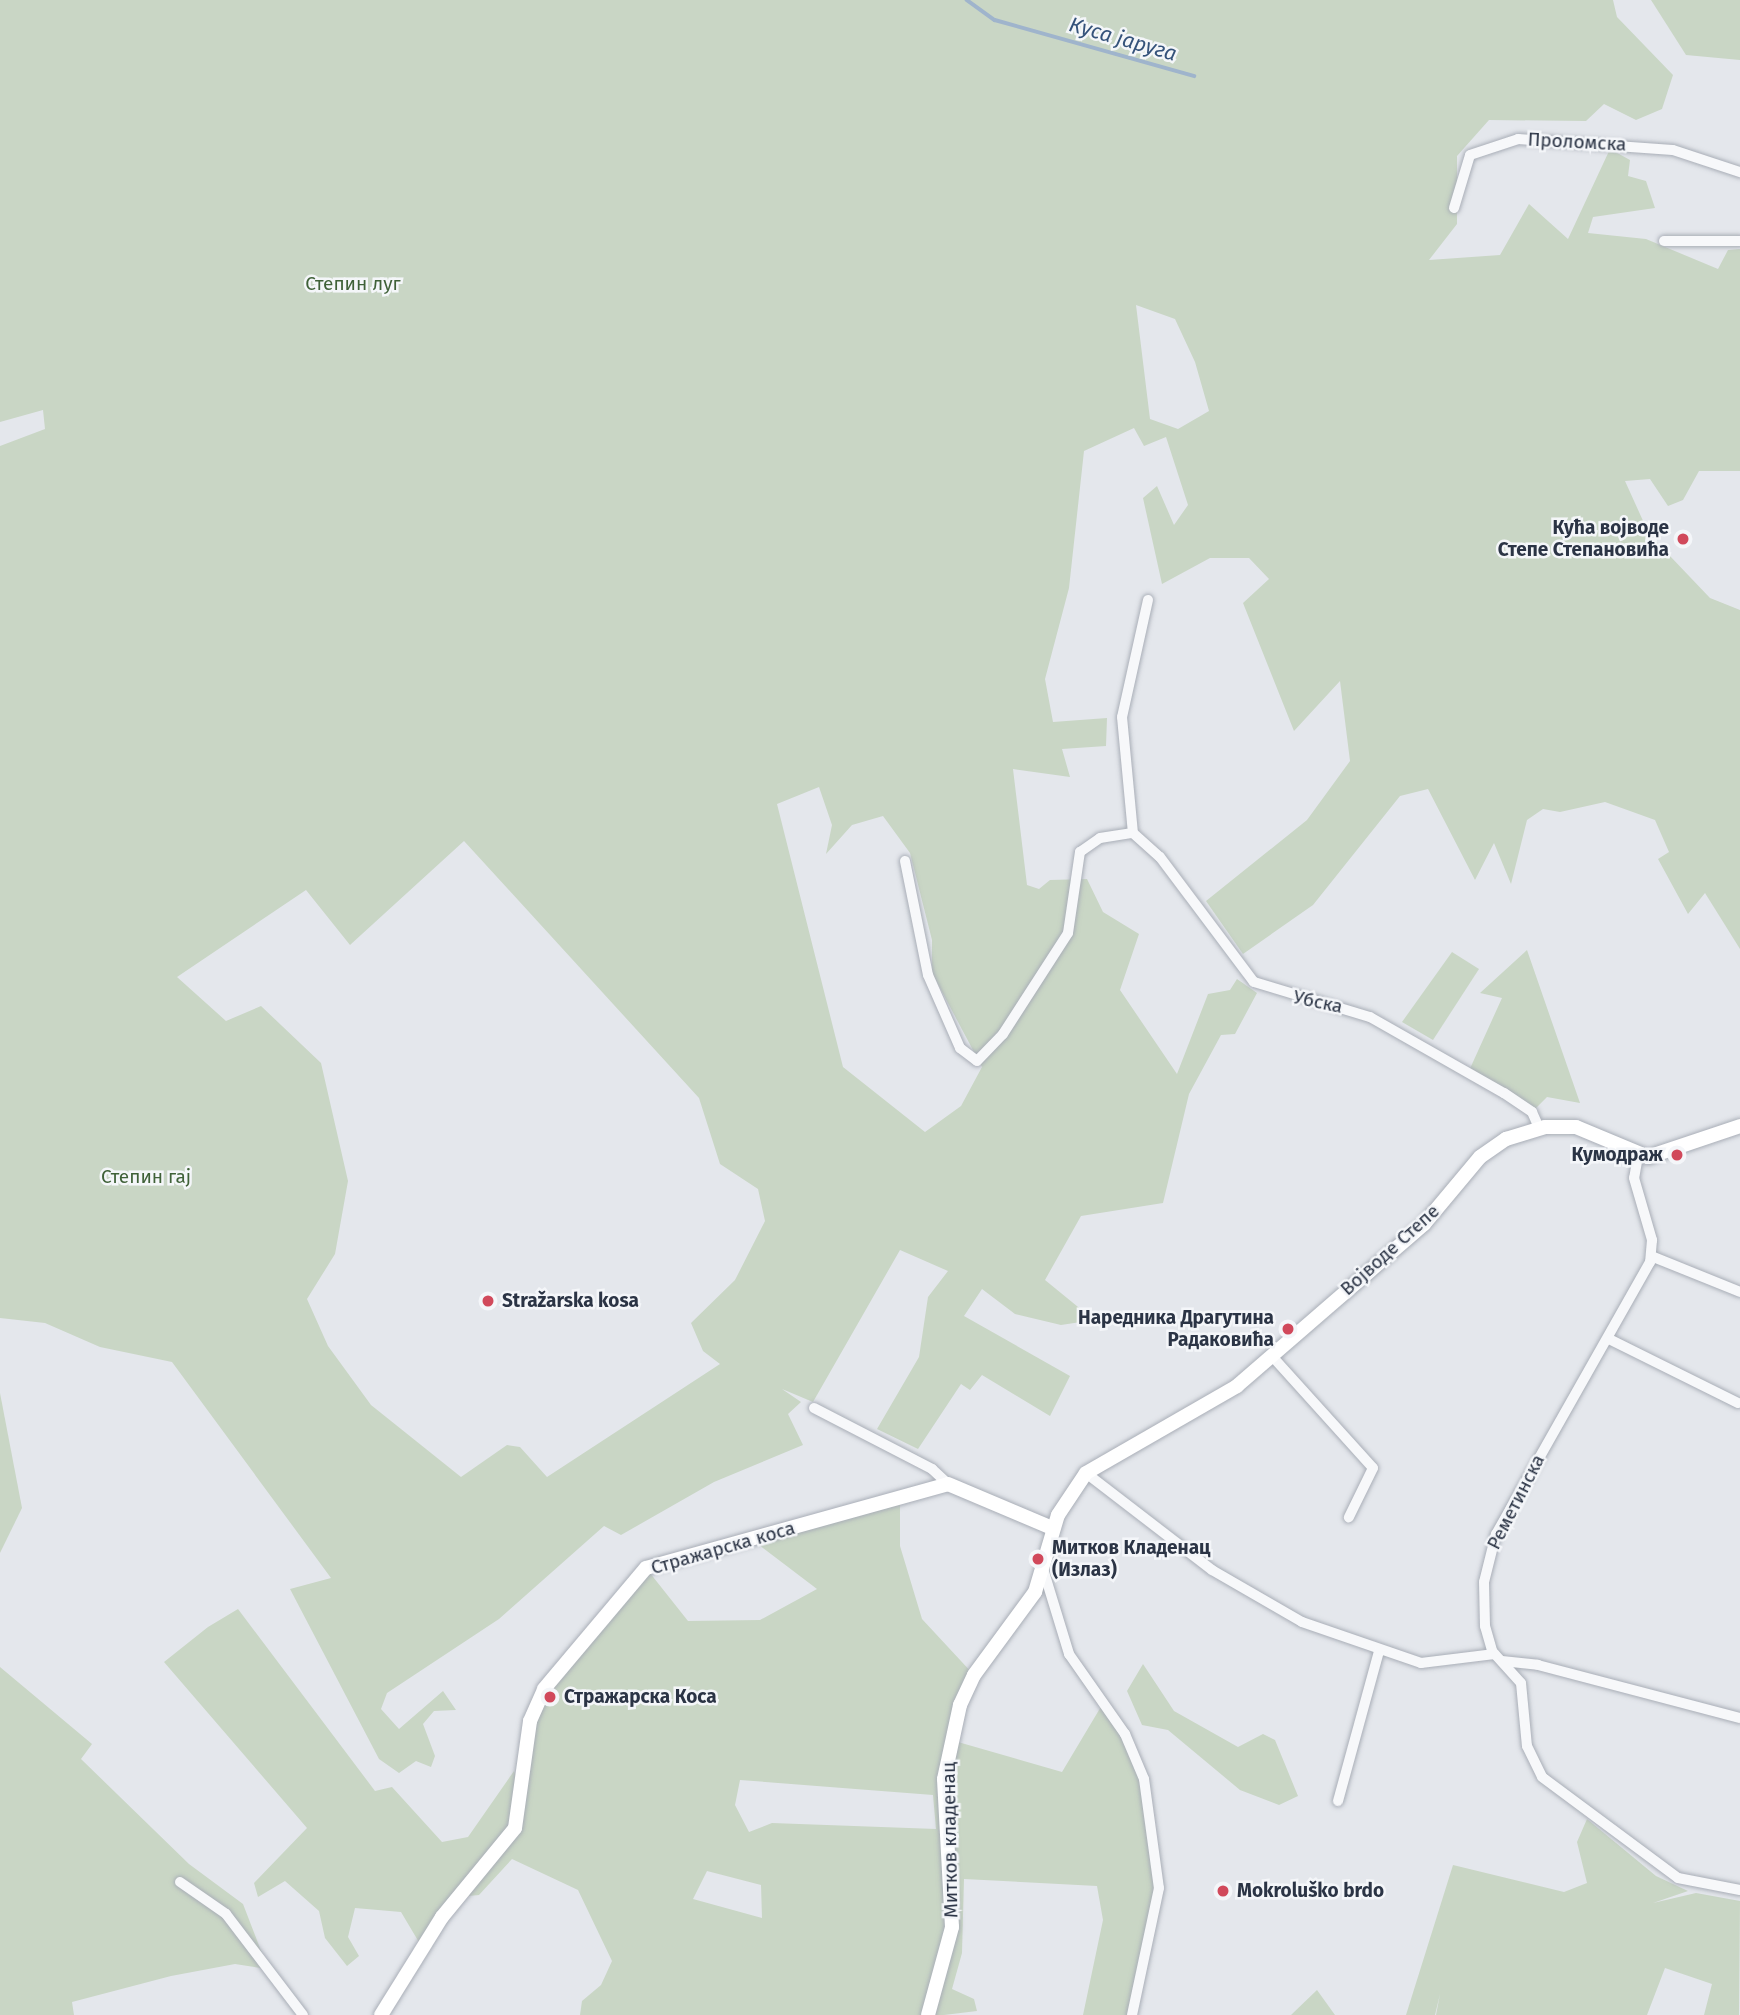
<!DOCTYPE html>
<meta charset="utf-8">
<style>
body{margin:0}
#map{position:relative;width:1740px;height:2015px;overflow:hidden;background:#e4e7ec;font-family:"Fira Sans",sans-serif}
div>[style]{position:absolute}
.green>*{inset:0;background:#c9d6c5}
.stream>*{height:3.5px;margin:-1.75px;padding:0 1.75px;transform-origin:1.75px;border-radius:1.75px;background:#9fb4cc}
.roads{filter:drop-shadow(0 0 2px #a9aeb7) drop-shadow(0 0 2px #a9aeb7)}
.street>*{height:10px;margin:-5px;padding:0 5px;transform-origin:5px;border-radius:5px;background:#f7f8fa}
.secondary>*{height:14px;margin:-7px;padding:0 7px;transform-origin:7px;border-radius:7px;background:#fff}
.dots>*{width:19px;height:19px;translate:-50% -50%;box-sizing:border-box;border:4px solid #f4f6f9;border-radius:50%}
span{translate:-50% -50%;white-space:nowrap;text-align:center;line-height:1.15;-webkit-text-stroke:5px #f4f6f9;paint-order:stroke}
.street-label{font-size:19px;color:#2b3445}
.park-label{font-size:19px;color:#3f6138}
.poi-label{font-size:19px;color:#2b3445;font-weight:700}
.right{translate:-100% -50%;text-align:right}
.left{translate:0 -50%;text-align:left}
.water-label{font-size:21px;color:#34527a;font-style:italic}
</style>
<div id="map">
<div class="green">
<i style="clip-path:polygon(evenodd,0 0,1613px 0,1617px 17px,1673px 75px,1662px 109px,1636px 120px,1604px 104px,1586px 121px,1489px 120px,1457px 156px,1457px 224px,1429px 260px,1500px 255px,1529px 204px,1568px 239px,1610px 149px,1630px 160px,1628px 176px,1646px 181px,1655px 208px,1593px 217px,1588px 233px,1646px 239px,1718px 269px,1728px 250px,1740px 249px,1740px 471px,1699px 471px,1683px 500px,1668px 506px,1650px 479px,1625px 481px,1649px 534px,1710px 598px,1740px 610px,1740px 949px,1705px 893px,1688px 914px,1658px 859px,1669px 852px,1655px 820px,1605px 802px,1560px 812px,1543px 809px,1527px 820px,1511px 884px,1494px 843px,1475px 880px,1428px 789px,1400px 796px,1313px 905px,1243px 954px,1206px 901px,1307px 820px,1350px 761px,1340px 681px,1294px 731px,1243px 603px,1269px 579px,1249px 558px,1210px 558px,1162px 584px,1143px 498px,1157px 486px,1174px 525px,1188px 505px,1166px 437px,1144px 446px,1134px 428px,1084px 451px,1069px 588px,1045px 679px,1053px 722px,1107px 718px,1106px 746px,1062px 749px,1070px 777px,1013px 769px,1027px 885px,1039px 889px,1050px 880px,1087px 879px,1103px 912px,1139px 934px,1120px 990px,1177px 1074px,1208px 994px,1230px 990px,1237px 979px,1257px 993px,1235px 1034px,1221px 1035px,1189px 1094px,1163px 1203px,1081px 1216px,1045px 1280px,1094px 1320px,1061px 1325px,1015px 1314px,982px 1289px,964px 1316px,1070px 1376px,1050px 1416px,982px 1375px,970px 1390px,961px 1384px,918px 1449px,877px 1429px,919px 1357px,928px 1297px,948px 1271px,900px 1250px,813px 1402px,782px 1389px,801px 1402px,788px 1414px,803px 1445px,714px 1482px,621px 1535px,604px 1526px,499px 1619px,387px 1693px,381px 1709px,399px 1729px,443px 1691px,456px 1710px,434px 1711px,423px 1724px,435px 1756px,431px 1767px,416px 1761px,399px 1773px,379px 1759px,290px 1589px,331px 1578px,172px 1362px,100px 1347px,45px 1323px,0 1318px,0 446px,45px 429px,43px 410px,0 422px,0 0,1136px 305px,1175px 319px,1195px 362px,1209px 411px,1178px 429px,1150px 419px,1136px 305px,0 0,819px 787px,832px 825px,826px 854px,852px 825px,883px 816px,910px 853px,932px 940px,932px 973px,982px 1067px,961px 1106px,925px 1132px,843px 1067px,777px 804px,819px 787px,0 0,464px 841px,699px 1098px,720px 1164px,758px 1189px,765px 1221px,735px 1280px,691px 1323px,703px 1351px,720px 1364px,547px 1477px,520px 1447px,507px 1445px,461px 1477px,371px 1405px,328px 1346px,307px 1299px,335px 1254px,348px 1181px,321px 1063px,261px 1006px,226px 1021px,177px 977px,306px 890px,350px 945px,464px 841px)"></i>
<i style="clip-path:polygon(1651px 0,1740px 0,1740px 60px,1686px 55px)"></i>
<i style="clip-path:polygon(1527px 950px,1580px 1103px,1547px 1097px,1532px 1112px,1468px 1073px,1502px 998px,1480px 993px)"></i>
<i style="clip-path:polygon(1452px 952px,1479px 969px,1433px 1040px,1402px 1022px)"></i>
<i style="clip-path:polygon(0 1393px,22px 1508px,0 1553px)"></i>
<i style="clip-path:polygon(evenodd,900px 1498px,900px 1546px,922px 1619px,974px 1675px,951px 1740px,1062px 1772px,1102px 1705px,1134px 1756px,1163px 1886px,1128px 2015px,1083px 2015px,1103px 1920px,1097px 1886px,964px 1879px,962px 1953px,952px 1989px,974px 1999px,977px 2011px,944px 2015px,580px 2015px,582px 2001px,601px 1985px,612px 1961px,578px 1890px,512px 1859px,479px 1895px,458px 1897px,423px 1949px,401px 1912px,355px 1908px,348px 1937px,359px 1956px,347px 1966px,325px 1938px,319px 1911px,285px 1881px,258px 1897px,254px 1883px,307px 1828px,164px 1662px,208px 1627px,238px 1609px,375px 1791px,392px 1787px,442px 1842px,468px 1837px,514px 1771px,522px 1790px,535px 1707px,646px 1568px,688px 1621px,760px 1620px,817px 1589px,751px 1539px,900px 1498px,740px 1780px,933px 1795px,936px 1829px,772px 1823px,749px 1832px,735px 1805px,740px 1780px,900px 1498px,707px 1871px,761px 1885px,762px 1918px,693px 1899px,707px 1871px)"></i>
<i style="clip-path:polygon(1143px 1664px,1174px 1711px,1238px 1747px,1263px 1734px,1275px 1740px,1298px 1796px,1279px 1805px,1240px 1790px,1168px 1730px,1142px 1725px,1127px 1691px)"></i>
<i style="clip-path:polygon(0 1667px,92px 1744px,81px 1759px,189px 1864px,243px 1904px,268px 1969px,235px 1964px,171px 1976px,72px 2002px,74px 2015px,0 2015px)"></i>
<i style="clip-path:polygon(1587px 1819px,1656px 1876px,1688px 1891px,1653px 1903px,1696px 1893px,1740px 1901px,1739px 2015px,1704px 2015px,1712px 1984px,1665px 1968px,1647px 2015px,1436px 2015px,1440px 1994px,1435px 2015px,1406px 2015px,1453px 1865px,1564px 1892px,1587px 1883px,1577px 1842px)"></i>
<i style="clip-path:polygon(1317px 1990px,1335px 2015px,1291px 2015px)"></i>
</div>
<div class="stream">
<i style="left:967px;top:0;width:34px;rotate:36deg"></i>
<i style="left:995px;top:20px;width:207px;rotate:15.7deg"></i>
</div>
<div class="roads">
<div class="street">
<i style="left:1454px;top:208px;width:55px;rotate:-73.2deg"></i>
<i style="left:1470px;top:155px;width:51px;rotate:-18.4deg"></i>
<i style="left:1518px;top:139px;width:155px;rotate:4.1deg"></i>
<i style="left:1673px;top:150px;width:71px;rotate:18.2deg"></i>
<i style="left:1664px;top:241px;width:76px"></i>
<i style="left:1148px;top:600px;width:120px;rotate:102.5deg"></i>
<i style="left:1122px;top:717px;width:117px;rotate:84.6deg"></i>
<i style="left:1133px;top:833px;width:36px;rotate:42deg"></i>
<i style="left:1160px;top:857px;width:156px;rotate:53.1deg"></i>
<i style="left:1254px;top:982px;width:121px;rotate:16.8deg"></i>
<i style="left:1370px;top:1017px;width:154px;rotate:29.6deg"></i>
<i style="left:1504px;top:1093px;width:34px;rotate:34deg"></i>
<i style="left:1532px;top:1112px;width:17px;rotate:66deg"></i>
<i style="left:905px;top:861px;width:116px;rotate:78.6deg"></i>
<i style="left:928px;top:975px;width:80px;rotate:66.3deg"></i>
<i style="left:960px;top:1048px;width:21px;rotate:37deg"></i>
<i style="left:977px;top:1061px;width:37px;rotate:-46deg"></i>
<i style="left:1003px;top:1034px;width:120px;rotate:-57.2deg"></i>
<i style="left:1068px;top:933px;width:82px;rotate:-81.6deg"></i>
<i style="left:1080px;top:852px;width:24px;rotate:-35deg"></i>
<i style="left:1100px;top:838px;width:33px;rotate:-9deg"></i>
<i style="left:1638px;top:1156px;width:22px;rotate:100deg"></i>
<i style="left:1634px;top:1178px;width:65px;rotate:73.8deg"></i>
<i style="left:1652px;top:1240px;width:22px;rotate:95deg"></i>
<i style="left:1650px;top:1262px;width:313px;rotate:119.5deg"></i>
<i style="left:1496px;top:1534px;width:49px;rotate:104deg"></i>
<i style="left:1484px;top:1582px;width:44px;rotate:88.7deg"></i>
<i style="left:1485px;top:1626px;width:26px;rotate:74deg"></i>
<i style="left:1492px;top:1651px;width:43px;rotate:47.8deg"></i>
<i style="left:1521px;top:1683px;width:63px;rotate:84.6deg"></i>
<i style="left:1527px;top:1746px;width:34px;rotate:64deg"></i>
<i style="left:1542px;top:1777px;width:169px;rotate:36.6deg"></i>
<i style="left:1678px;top:1878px;width:63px;rotate:11deg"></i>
<i style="left:1651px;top:1256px;width:96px;rotate:22deg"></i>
<i style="left:1609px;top:1339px;width:144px;rotate:26.4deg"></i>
<i style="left:1271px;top:1355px;width:152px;rotate:47.9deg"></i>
<i style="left:1373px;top:1468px;width:55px;rotate:116.1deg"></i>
<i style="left:814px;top:1408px;width:133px;rotate:27.3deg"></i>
<i style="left:932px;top:1469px;width:22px;rotate:43deg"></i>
<i style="left:1086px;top:1473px;width:159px;rotate:37.6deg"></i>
<i style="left:1212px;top:1570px;width:104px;rotate:30deg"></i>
<i style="left:1302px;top:1622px;width:126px;rotate:19deg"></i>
<i style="left:1421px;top:1663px;width:74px;rotate:-7deg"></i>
<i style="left:1044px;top:1572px;width:86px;rotate:73deg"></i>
<i style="left:1069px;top:1654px;width:98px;rotate:55deg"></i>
<i style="left:1125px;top:1734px;width:49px;rotate:67.1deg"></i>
<i style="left:1144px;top:1779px;width:110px;rotate:82.2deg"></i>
<i style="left:1159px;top:1888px;width:130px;rotate:102deg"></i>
<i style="left:1502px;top:1661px;width:36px;rotate:6deg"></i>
<i style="left:1538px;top:1665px;width:209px;rotate:14.7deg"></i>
<i style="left:1338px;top:1801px;width:156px;rotate:-74.7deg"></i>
<i style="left:180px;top:1882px;width:56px;rotate:34.8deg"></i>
<i style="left:226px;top:1914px;width:127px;rotate:52.7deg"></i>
</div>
<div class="secondary">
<i style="left:381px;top:2015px;width:115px;rotate:-58.1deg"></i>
<i style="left:442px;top:1917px;width:115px;rotate:-50.6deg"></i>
<i style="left:515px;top:1828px;width:108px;rotate:-82deg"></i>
<i style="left:530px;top:1721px;width:35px;rotate:-66deg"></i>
<i style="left:544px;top:1689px;width:158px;rotate:-49.9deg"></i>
<i style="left:646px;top:1568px;width:313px;rotate:-15.5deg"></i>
<i style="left:948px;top:1484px;width:113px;rotate:22.9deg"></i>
<i style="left:928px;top:2015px;width:91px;rotate:-74.7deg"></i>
<i style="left:952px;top:1927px;width:148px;rotate:-93.1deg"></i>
<i style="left:944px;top:1779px;width:76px;rotate:-77.8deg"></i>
<i style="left:960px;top:1705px;width:33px;rotate:-65deg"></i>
<i style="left:974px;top:1675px;width:103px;rotate:-53.7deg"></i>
<i style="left:1035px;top:1592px;width:80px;rotate:-73.4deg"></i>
<i style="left:1058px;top:1515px;width:50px;rotate:-56.3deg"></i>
<i style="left:1086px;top:1473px;width:174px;rotate:-29.9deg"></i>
<i style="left:1237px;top:1386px;width:247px;rotate:-40.9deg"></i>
<i style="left:1424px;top:1224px;width:87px;rotate:-50.1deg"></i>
<i style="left:1480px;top:1157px;width:32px;rotate:-35deg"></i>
<i style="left:1506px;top:1139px;width:41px;rotate:-17.1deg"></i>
<i style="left:1545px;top:1127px;width:31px"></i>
<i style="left:1576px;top:1127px;width:78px;rotate:22.6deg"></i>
<i style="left:1648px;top:1157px;width:97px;rotate:-18.6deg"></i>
</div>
</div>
<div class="dots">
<i style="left:1683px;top:539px;background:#d1495b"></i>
<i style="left:1677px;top:1155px;background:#d1495b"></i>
<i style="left:488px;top:1301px;background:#d1495b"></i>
<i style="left:1288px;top:1329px;background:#d1495b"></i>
<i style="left:1038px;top:1559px;background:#d1495b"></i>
<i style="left:550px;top:1697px;background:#d1495b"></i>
<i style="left:1223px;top:1891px;background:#d1495b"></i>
</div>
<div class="street-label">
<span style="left:1577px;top:142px;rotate:3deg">Проломска</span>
<span style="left:1318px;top:1002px;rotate:12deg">Убска</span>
<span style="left:1390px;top:1250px;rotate:-42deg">Војводе Степе</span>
<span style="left:1516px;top:1502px;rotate:-63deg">Реметинска</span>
<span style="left:723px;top:1548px;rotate:-16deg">Стражарска коса</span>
<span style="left:950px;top:1840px;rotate:-91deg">Митков кладенац</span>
</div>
<div class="park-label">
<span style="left:353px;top:284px">Степин луг</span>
<span style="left:146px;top:1177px">Степин гај</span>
</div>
<div class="poi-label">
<span class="right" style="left:1669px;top:539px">Кућа војводе<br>Степе Степановића</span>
<span class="right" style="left:1663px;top:1155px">Кумодраж</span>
<span class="left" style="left:502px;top:1301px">Stražarska kosa</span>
<span class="right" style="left:1274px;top:1329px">Наредника Драгутина<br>Радаковића</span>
<span class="left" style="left:1052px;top:1559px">Митков Кладенац<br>(Излаз)</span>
<span class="left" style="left:564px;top:1697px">Стражарска Коса</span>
<span class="left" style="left:1237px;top:1891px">Mokroluško brdo</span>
</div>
<div class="water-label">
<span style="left:1123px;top:39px;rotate:16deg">Куса јаруга</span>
</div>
</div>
